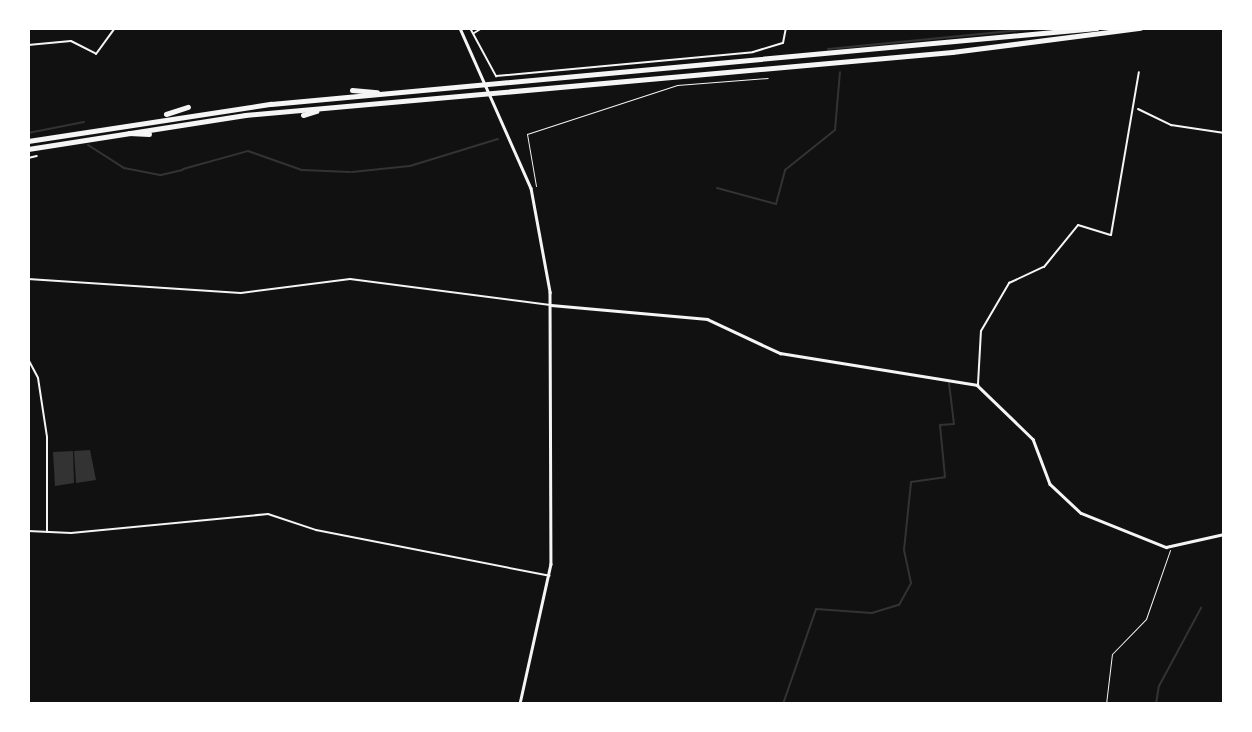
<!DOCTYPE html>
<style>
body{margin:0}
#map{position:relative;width:1252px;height:732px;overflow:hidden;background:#111;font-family:"PT Sans Narrow",sans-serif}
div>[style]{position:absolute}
.water>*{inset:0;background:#333}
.stream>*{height:2px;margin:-1px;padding:0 1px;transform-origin:1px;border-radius:1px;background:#333}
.path>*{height:1px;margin:-0.5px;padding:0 0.5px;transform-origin:0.5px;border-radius:0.5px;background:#f5f5f5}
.minor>*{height:2px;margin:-1px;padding:0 1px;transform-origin:1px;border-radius:1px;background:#f5f5f5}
.tertiary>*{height:2.5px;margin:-1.25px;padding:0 1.25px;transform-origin:1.25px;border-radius:1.25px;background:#f5f5f5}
.motorway>*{height:5px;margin:-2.5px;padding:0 2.5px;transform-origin:2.5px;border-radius:2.5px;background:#f5f5f5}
span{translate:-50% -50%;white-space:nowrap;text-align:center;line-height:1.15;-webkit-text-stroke:7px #fff;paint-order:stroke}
.frame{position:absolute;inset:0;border:30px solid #fff;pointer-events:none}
</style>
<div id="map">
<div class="water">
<i style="clip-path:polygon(90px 450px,96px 480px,76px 483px,74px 451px)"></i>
<i style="clip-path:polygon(73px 451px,74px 483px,55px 486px,53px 452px)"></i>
</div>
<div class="stream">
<i style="left:828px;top:49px;width:214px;rotate:-5.6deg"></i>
<i style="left:28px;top:133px;width:57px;rotate:-11.1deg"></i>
<i style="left:88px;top:145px;width:43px;rotate:32.6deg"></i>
<i style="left:124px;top:168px;width:38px;rotate:11deg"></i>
<i style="left:161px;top:175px;width:22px;rotate:-13deg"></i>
<i style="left:183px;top:169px;width:67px;rotate:-15.5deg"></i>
<i style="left:248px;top:151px;width:57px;rotate:19.4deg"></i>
<i style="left:302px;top:170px;width:48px;rotate:2.4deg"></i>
<i style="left:352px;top:172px;width:58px;rotate:-5.9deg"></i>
<i style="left:410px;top:166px;width:92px;rotate:-17.1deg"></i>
<i style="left:717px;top:188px;width:61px;rotate:15.2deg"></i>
<i style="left:776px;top:204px;width:35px;rotate:-75deg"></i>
<i style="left:785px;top:170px;width:64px;rotate:-38.7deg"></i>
<i style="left:835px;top:130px;width:58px;rotate:-85.1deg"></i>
<i style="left:783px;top:704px;width:101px;rotate:-70.8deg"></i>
<i style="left:816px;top:609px;width:56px;rotate:4.1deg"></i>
<i style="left:872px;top:613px;width:28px;rotate:-17deg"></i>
<i style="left:899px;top:605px;width:25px;rotate:-61deg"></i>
<i style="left:911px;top:583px;width:34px;rotate:-102deg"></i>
<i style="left:904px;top:550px;width:68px;rotate:-84.1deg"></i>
<i style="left:911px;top:482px;width:34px;rotate:-8deg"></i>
<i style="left:945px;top:477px;width:52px;rotate:-95.5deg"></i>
<i style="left:940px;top:425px;width:14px;rotate:-4deg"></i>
<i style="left:954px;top:424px;width:41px;rotate:-97deg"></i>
<i style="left:1156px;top:704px;width:18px;rotate:-81deg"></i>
<i style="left:1159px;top:686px;width:89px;rotate:-61.7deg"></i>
</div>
<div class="path">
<i style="left:536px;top:186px;width:53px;rotate:-99.8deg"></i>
<i style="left:527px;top:134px;width:158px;rotate:-18.1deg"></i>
<i style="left:677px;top:85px;width:91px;rotate:-4.4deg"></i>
<i style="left:1106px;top:704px;width:50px;rotate:-83.2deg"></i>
<i style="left:1112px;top:654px;width:49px;rotate:-45.8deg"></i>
<i style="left:1146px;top:619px;width:73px;rotate:-70.8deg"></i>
</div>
<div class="minor">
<i style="left:470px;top:28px;width:55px;rotate:61.6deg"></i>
<i style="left:496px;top:76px;width:258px;rotate:-5.3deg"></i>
<i style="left:753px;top:52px;width:31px;rotate:-17deg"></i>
<i style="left:783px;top:43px;width:15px;rotate:-79deg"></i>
<i style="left:474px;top:33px;width:9px;rotate:-32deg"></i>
<i style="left:28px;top:45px;width:43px;rotate:-5.3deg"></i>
<i style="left:71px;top:41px;width:28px;rotate:27deg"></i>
<i style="left:96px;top:54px;width:32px;rotate:-54deg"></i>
<i style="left:1138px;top:109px;width:37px;rotate:26deg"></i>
<i style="left:1171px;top:125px;width:54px;rotate:8.6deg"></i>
<i style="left:28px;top:158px;width:9px;rotate:-13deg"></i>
<i style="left:28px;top:279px;width:213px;rotate:3.8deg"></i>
<i style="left:241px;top:293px;width:110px;rotate:-7.3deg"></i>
<i style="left:350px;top:279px;width:202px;rotate:7.4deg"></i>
<i style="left:28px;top:359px;width:21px;rotate:62deg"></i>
<i style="left:38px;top:378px;width:60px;rotate:81.3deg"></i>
<i style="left:47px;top:437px;width:95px;rotate:90deg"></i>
<i style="left:978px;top:384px;width:53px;rotate:-86.8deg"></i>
<i style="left:981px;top:331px;width:56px;rotate:-59.7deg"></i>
<i style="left:1009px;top:283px;width:38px;rotate:-25deg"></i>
<i style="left:1044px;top:267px;width:54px;rotate:-51deg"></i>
<i style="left:1078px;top:225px;width:34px;rotate:17deg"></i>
<i style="left:1111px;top:235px;width:165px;rotate:-80.3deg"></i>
<i style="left:28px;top:531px;width:43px;rotate:2.7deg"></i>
<i style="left:71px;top:533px;width:198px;rotate:-5.5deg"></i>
<i style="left:268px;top:514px;width:51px;rotate:18.4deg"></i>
<i style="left:316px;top:530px;width:238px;rotate:11.1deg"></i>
</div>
<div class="tertiary">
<i style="left:460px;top:28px;width:175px;rotate:66.1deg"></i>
<i style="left:531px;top:188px;width:106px;rotate:79.6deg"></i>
<i style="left:550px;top:292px;width:272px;rotate:89.8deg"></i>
<i style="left:551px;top:564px;width:143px;rotate:102.5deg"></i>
<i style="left:551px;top:305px;width:157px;rotate:5.1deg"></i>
<i style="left:707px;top:319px;width:81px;rotate:25deg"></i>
<i style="left:780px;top:353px;width:200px;rotate:9.2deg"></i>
<i style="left:977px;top:385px;width:78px;rotate:44deg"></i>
<i style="left:1033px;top:439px;width:48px;rotate:69.3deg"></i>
<i style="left:1050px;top:484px;width:42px;rotate:43.1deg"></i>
<i style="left:1081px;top:513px;width:92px;rotate:21.8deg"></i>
<i style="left:1166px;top:547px;width:59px;rotate:-12.6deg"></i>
</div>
<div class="motorway">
<i style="left:352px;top:90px;width:25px;rotate:5deg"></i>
<i style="left:166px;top:114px;width:23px;rotate:-18deg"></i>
<i style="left:303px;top:115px;width:14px;rotate:-17deg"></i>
<i style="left:129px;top:133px;width:20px;rotate:3deg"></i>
<i style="left:28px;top:141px;width:246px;rotate:-8.7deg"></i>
<i style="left:271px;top:104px;width:829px;rotate:-5.26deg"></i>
<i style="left:28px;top:149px;width:220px;rotate:-8.9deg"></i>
<i style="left:245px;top:115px;width:710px;rotate:-5.09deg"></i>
<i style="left:952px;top:52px;width:190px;rotate:-7.3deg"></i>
</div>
<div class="frame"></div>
</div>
